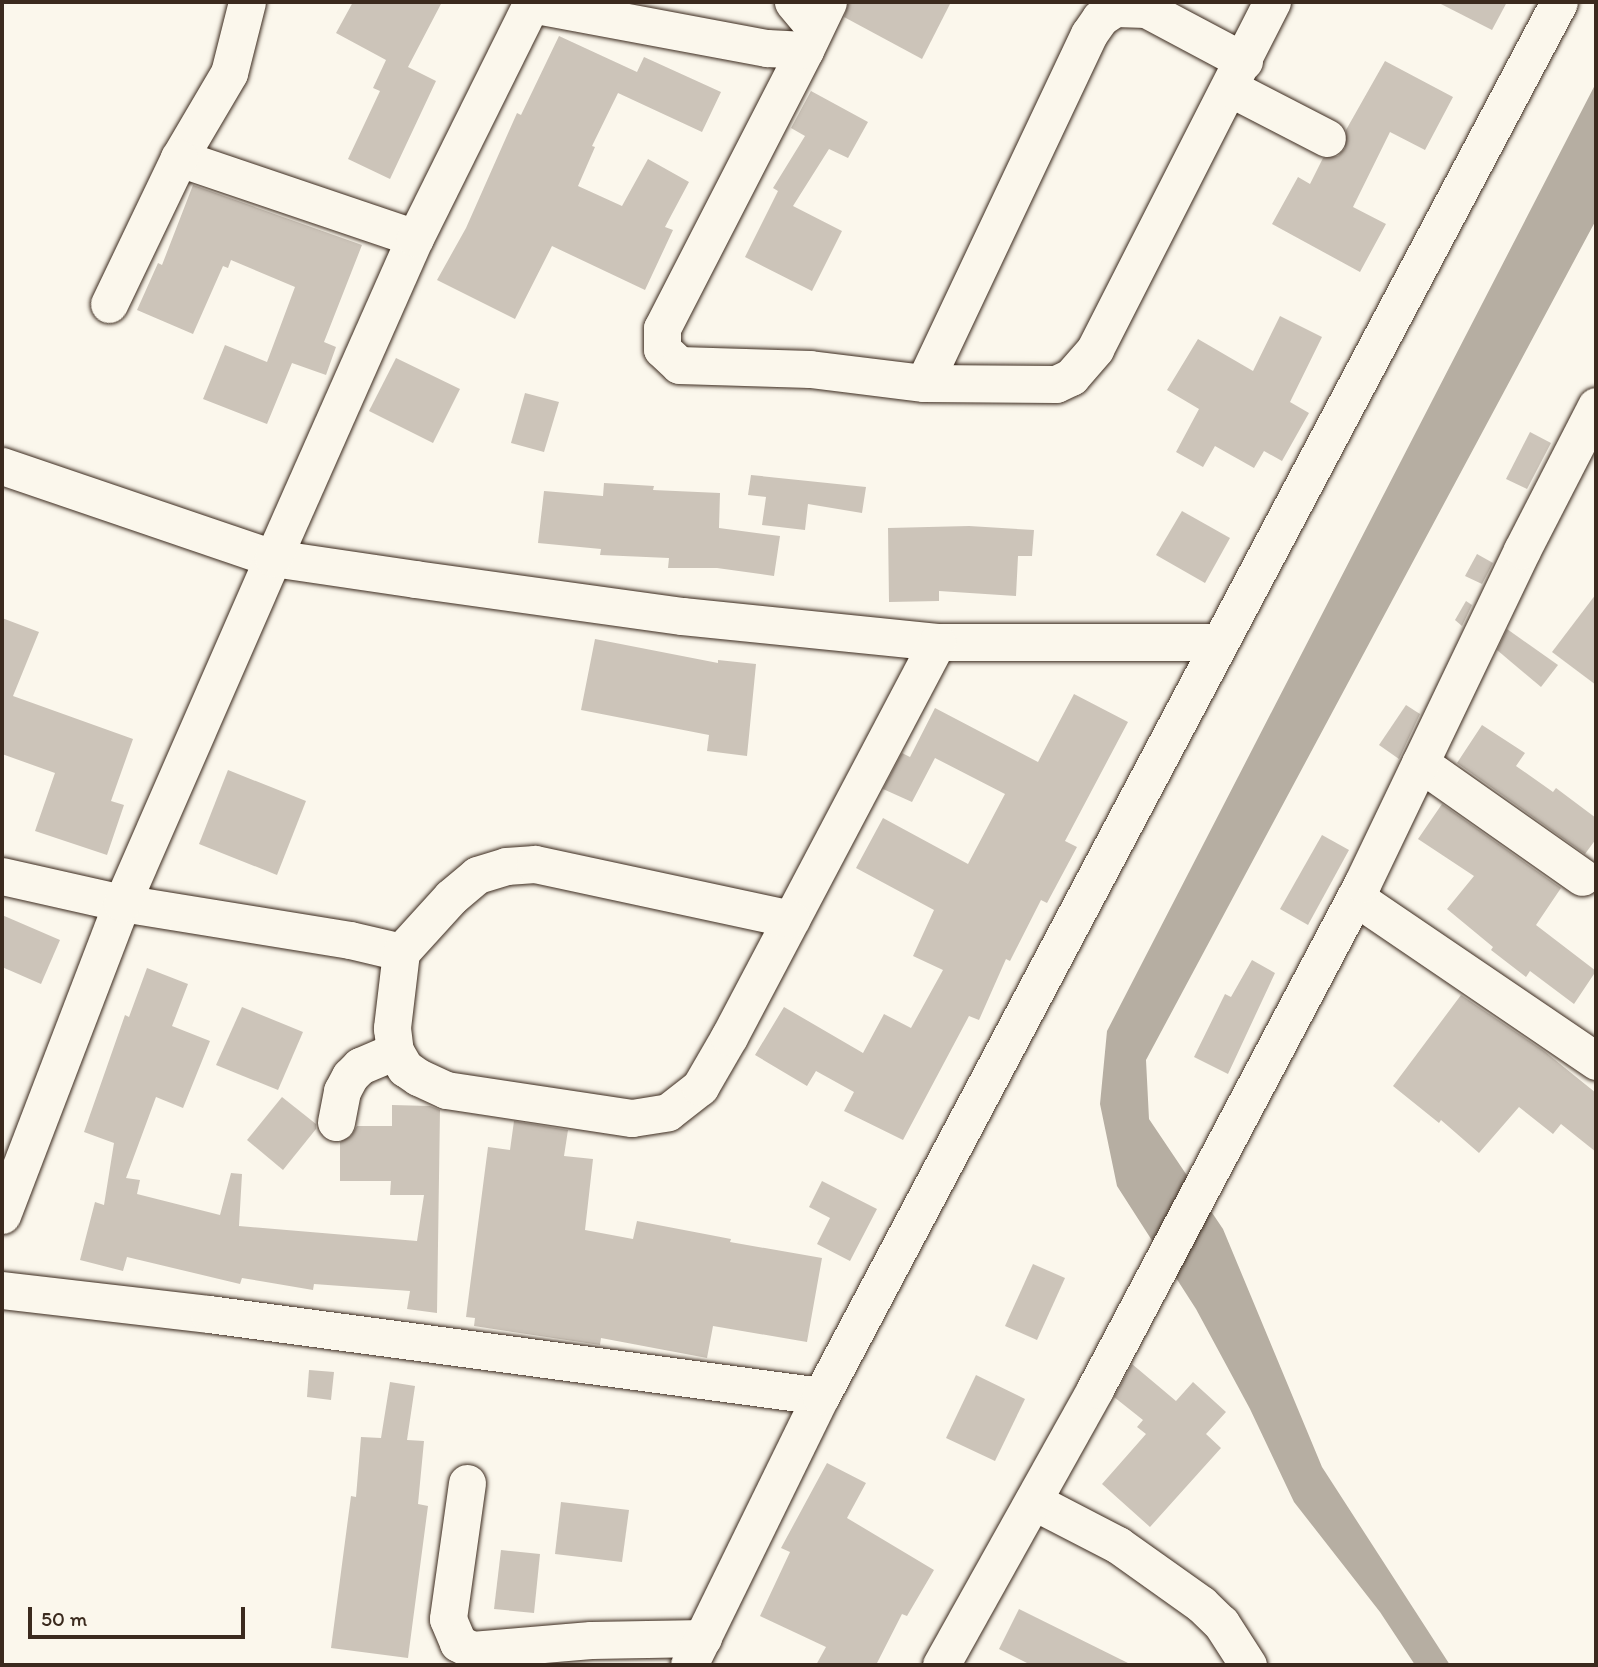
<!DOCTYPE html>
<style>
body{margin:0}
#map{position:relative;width:1598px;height:1667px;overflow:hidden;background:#fbf7ec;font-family:Itim,sans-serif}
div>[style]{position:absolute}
.water>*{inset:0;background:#b6aea2}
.building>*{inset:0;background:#ccc4b9}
.roads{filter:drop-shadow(0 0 2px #3b2a1e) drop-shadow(0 0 2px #3b2a1e)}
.minor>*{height:37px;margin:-18.5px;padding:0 18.5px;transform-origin:18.5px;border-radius:18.5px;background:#fbf7ec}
span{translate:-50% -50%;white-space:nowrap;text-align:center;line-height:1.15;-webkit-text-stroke:5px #fbf7ec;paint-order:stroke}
.frame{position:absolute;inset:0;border:4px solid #3b2a1e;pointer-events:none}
.scale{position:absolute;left:28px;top:1607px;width:217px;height:32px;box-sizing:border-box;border:4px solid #3b2a1e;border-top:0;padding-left:9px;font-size:21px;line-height:24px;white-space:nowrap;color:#3b2a1e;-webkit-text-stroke:5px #fbf7ec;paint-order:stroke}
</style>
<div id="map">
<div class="water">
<i style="clip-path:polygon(1596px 83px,1596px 220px,1146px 1060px,1149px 1119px,1223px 1229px,1322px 1467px,1450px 1665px,1415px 1665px,1380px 1612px,1294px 1502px,1250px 1409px,1196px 1309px,1117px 1186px,1100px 1104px,1107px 1031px)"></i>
</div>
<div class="building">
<i style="clip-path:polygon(353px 2px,442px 2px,408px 67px,436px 81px,390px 179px,348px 159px,380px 91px,373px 88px,386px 60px,336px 33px)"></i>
<i style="clip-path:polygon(849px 2px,951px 2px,922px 59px,844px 17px)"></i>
<i style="clip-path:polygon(1437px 2px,1507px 2px,1492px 30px)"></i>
<i style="clip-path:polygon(559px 36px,637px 72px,644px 57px,721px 92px,702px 132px,618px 93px,592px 146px,595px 147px,578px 186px,622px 206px,648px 159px,689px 182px,665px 227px,673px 230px,645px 290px,552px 246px,515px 319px,437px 280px,466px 228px,517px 113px,521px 115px)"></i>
<i style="clip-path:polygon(1385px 61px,1453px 97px,1425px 150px,1390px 132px,1353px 207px,1386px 224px,1360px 272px,1272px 224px,1298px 177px,1310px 184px,1323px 158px,1338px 156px,1345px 148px,1346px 130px)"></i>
<i style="clip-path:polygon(811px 91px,868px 122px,848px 158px,829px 149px,793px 206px,842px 231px,812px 291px,745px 257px,778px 191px,773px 188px,805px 136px,791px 128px)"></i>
<i style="clip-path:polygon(193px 185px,362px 245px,324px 342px,336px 347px,326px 375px,292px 363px,267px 424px,203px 399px,225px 345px,267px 362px,295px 287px,231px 260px,228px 268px,223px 266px,193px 334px,137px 310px,158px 263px,162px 265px)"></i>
<i style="clip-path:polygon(1280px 316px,1322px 337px,1290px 402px,1309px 413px,1282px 461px,1264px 451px,1254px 468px,1215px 446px,1203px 467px,1176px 452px,1199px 409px,1167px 390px,1198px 339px,1253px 371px)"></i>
<i style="clip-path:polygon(396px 358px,460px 389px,433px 443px,369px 411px)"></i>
<i style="clip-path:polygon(525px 393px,559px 402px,544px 452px,511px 443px)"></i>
<i style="clip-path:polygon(1530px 432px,1551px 443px,1527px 489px,1506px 479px)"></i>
<i style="clip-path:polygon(751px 475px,866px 487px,862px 513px,808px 504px,805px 530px,762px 525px,766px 497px,748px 495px)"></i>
<i style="clip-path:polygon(604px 483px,654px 486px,653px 490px,720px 493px,719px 528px,780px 536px,774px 576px,717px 568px,668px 568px,669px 558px,600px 555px,601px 549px,538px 543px,544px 491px,603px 496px)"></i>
<i style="clip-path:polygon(1182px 511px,1230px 538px,1205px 583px,1156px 555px)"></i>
<i style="clip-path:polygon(969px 526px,1034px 530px,1032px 556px,1018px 556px,1016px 596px,939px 591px,939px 601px,889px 602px,888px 528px)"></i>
<i style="clip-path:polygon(1477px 554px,1493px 563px,1482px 584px,1465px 576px)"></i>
<i style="clip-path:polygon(1596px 594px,1596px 685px,1552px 652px)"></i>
<i style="clip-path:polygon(1466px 601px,1472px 605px,1462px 626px,1455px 620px)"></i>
<i style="clip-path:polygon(2px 618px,39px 632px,13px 696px,133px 739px,111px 801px,124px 805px,107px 855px,35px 831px,55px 773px,2px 754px)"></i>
<i style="clip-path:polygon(1507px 629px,1558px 665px,1541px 687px,1497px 650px)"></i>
<i style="clip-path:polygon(595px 639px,718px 663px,718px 660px,756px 664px,747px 756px,707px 751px,709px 735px,581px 710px)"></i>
<i style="clip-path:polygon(1074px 694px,1128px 722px,1065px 841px,1077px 847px,1047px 903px,1041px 900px,1010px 961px,1006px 959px,979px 1020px,969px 1016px,903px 1140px,844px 1111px,854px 1092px,816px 1071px,807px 1086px,755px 1055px,784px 1007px,863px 1053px,884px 1014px,911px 1028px,943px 970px,913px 956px,934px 910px,856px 868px,883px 818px,968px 864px,1005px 794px,935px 758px,912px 802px,883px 789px,902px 753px,910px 757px,935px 708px,1038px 762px)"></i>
<i style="clip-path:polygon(1406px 705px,1420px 714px,1399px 759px,1379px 745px)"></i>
<i style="clip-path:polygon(1482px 725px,1525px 753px,1516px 766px,1553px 792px,1556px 788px,1596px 818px,1596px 839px,1585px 854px,1457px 763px)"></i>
<i style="clip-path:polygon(228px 770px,306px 801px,277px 875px,199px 844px)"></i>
<i style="clip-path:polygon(1442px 804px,1561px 888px,1536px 925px,1596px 971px,1574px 1004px,1530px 971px,1526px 977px,1491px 950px,1493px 947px,1447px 909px,1474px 876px,1418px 839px)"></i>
<i style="clip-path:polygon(1322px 835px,1349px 850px,1308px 925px,1280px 909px)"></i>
<i style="clip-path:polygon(2px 915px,60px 940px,41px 984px,2px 967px)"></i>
<i style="clip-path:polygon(1252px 960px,1275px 973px,1228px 1074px,1194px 1057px,1225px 994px,1231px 997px)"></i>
<i style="clip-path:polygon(147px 968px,188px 984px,172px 1026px,210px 1041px,183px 1108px,156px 1097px,126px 1178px,140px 1180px,137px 1194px,220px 1215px,231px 1173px,242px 1174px,239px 1226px,417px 1241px,424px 1195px,390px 1195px,391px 1181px,340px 1181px,340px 1142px,351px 1136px,357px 1126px,392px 1126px,392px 1105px,430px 1106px,440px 1110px,437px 1313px,407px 1309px,410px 1291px,314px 1284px,313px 1290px,242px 1278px,240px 1284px,127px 1257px,123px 1271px,80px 1260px,95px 1202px,104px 1205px,114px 1143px,84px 1132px,125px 1015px,129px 1017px)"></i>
<i style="clip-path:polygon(1461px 995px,1544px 1051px,1596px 1093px,1596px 1152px,1561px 1124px,1553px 1134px,1519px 1107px,1479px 1153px,1441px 1120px,1439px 1123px,1393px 1086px)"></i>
<i style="clip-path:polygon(242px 1007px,303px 1032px,278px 1090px,216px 1065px)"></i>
<i style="clip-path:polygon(282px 1097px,316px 1124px,316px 1129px,283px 1170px,247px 1140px)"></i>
<i style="clip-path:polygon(514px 1121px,568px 1130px,564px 1156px,593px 1159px,585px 1230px,633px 1239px,637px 1221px,731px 1239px,730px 1242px,822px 1258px,807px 1342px,713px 1326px,707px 1358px,601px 1338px,600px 1345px,474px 1326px,475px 1318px,466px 1317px,488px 1147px,510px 1150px)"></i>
<i style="clip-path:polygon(822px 1181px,877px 1209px,850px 1261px,817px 1244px,830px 1218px,809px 1207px)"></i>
<i style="clip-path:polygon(1033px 1264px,1065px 1278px,1037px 1340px,1005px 1326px)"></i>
<i style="clip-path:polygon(1132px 1364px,1176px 1401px,1193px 1382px,1226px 1412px,1206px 1434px,1221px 1448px,1150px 1527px,1102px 1484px,1146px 1434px,1137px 1427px,1143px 1420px,1114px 1397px)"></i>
<i style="clip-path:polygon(309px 1370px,334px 1372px,331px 1400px,307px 1397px)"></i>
<i style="clip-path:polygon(976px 1375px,1025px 1399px,995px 1461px,946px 1438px)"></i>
<i style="clip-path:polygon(390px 1382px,415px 1386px,407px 1440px,424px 1441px,418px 1504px,428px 1506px,408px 1658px,331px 1648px,351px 1496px,356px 1497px,361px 1437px,381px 1438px)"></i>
<i style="clip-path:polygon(827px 1463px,866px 1483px,847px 1518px,934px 1570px,907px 1616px,902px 1614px,876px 1665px,816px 1665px,826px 1647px,760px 1616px,790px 1552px,781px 1548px)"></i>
<i style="clip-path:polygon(561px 1502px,629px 1510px,622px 1562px,555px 1554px)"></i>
<i style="clip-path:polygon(501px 1550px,540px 1554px,534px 1613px,494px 1609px)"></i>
<i style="clip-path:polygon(1019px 1609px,1132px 1665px,1031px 1665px,999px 1649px)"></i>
</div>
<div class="roads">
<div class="minor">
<i style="left:247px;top:2px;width:73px;rotate:104.2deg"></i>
<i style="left:229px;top:73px;width:99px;rotate:120.5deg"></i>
<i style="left:179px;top:158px;width:249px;rotate:18.7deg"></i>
<i style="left:793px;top:2px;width:34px;rotate:50deg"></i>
<i style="left:805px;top:50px;width:313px;rotate:117.2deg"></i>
<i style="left:662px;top:328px;width:21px;rotate:90deg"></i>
<i style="left:662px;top:349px;width:23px;rotate:43deg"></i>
<i style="left:679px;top:365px;width:131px;rotate:1.7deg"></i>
<i style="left:810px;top:369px;width:115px;rotate:7deg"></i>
<i style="left:924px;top:383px;width:132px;rotate:0.4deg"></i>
<i style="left:1056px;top:384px;width:17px;rotate:-25deg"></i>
<i style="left:1071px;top:377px;width:37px;rotate:-49deg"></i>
<i style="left:1095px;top:349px;width:390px;rotate:-63deg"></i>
<i style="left:1230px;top:88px;width:109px;rotate:27.3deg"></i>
<i style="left:109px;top:304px;width:162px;rotate:-64.4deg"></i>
<i style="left:924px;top:383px;width:386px;rotate:-64.7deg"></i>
<i style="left:1089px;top:34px;width:19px;rotate:-55deg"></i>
<i style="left:1100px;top:18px;width:18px;rotate:-34deg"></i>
<i style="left:1115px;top:8px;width:31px;rotate:2deg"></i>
<i style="left:1146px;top:9px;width:111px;rotate:28deg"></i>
<i style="left:2px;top:466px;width:286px;rotate:18.8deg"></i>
<i style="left:273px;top:558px;width:144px;rotate:8.4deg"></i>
<i style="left:415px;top:579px;width:270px;rotate:7.9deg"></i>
<i style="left:682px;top:616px;width:256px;rotate:5.8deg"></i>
<i style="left:937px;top:642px;width:283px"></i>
<i style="left:1420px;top:763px;width:198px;rotate:35.1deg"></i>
<i style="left:2px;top:876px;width:123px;rotate:12.7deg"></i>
<i style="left:122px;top:903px;width:231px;rotate:9.2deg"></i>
<i style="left:350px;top:940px;width:52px;rotate:13.2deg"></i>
<i style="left:401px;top:952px;width:77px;rotate:96.8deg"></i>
<i style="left:392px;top:1028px;width:23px;rotate:83deg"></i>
<i style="left:395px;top:1051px;width:20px;rotate:60deg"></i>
<i style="left:405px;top:1068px;width:16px;rotate:35deg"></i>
<i style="left:418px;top:1077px;width:31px;rotate:25deg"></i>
<i style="left:446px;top:1090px;width:188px;rotate:8.6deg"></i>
<i style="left:632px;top:1118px;width:36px;rotate:-9deg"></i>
<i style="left:668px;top:1112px;width:41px;rotate:-38deg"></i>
<i style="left:700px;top:1087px;width:58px;rotate:-59.9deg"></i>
<i style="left:729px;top:1037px;width:446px;rotate:-62.2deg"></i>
<i style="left:1355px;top:897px;width:292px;rotate:34.2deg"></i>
<i style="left:401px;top:952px;width:74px;rotate:-47.7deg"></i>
<i style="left:451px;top:897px;width:34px;rotate:-40deg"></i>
<i style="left:477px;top:875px;width:30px;rotate:-17deg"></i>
<i style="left:506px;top:866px;width:29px;rotate:-4deg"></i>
<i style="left:535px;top:864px;width:262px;rotate:12.1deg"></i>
<i style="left:336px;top:1122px;width:32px;rotate:-79deg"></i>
<i style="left:342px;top:1091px;width:17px;rotate:-62deg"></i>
<i style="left:350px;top:1076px;width:14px;rotate:-45deg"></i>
<i style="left:360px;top:1066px;width:38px;rotate:-23deg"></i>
<i style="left:2px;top:1215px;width:334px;rotate:-69deg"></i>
<i style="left:122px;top:903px;width:377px;rotate:-66.4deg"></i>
<i style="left:273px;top:558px;width:350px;rotate:-66.1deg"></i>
<i style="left:415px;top:238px;width:261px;rotate:-63.6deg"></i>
<i style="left:531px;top:4px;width:240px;rotate:10.6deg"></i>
<i style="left:767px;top:48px;width:38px;rotate:3deg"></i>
<i style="left:805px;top:50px;width:53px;rotate:-64.4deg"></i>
<i style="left:2px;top:1290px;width:208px;rotate:6.6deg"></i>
<i style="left:209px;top:1314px;width:617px;rotate:7.63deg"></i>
<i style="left:467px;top:1483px;width:137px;rotate:98deg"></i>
<i style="left:448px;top:1619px;width:26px;rotate:67deg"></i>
<i style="left:458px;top:1643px;width:16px;rotate:27deg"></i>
<i style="left:472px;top:1650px;width:119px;rotate:-4.8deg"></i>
<i style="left:591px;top:1640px;width:112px;rotate:-1deg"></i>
<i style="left:1033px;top:1501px;width:96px;rotate:27.4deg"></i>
<i style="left:1118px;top:1545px;width:102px;rotate:35.4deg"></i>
<i style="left:1201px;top:1604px;width:28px;rotate:44deg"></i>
<i style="left:1221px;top:1623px;width:50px;rotate:57.3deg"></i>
<i style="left:689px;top:1665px;width:300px;rotate:-63.9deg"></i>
<i style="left:821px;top:1396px;width:1577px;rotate:-62.1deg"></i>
<i style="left:941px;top:1665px;width:316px;rotate:-60.8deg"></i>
<i style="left:1095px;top:1389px;width:571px;rotate:-62.13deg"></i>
<i style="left:1362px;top:884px;width:370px;rotate:-64.4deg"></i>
<i style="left:1522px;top:550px;width:162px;rotate:-62.8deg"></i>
</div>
</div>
<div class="frame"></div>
<div class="scale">50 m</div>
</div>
